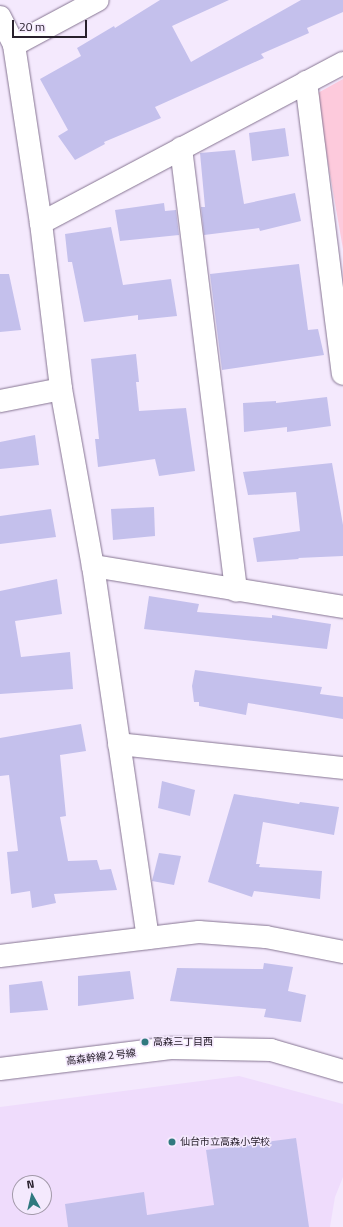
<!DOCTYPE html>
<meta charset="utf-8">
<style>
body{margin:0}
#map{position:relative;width:343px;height:1227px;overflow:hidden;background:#f4e9fd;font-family:"Titillium Web","Noto Sans JP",sans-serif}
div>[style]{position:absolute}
.built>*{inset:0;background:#efdcfc}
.green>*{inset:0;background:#fdcadc}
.building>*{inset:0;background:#c4c0ec}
.roads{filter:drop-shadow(0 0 1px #867592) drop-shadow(0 0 1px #867592)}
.minor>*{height:22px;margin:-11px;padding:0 11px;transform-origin:11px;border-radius:11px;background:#fff}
.tertiary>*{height:22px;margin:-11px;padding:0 11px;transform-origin:11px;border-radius:11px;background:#fff}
.dots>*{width:11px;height:11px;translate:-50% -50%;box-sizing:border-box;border:2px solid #f4e9fd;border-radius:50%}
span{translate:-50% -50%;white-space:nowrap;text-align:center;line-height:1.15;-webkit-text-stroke:3px #f4e9fd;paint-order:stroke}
.poi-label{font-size:10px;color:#28202c}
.left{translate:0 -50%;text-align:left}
.street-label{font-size:10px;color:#28202c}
.north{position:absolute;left:12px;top:1175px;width:40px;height:40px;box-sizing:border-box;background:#f4e9fd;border:1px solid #a299a9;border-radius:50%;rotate:352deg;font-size:11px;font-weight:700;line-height:16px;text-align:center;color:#28202c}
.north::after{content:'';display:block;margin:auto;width:14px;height:18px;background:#30797f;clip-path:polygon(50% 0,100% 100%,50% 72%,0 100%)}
.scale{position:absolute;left:12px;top:20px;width:75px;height:18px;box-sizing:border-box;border:2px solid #28202c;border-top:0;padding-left:5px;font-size:12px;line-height:14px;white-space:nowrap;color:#28202c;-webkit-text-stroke:3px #f4e9fd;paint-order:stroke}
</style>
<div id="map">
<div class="built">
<i style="clip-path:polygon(evenodd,239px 1076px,343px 1104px,343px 1177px,335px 1197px,330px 1227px,0 1227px,0 1107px,239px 1076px,20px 1183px,44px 1183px,44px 1207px,20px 1207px,20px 1183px)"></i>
</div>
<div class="green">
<i style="clip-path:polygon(343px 79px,343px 249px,316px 94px)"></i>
</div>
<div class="building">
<i style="clip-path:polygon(160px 0,229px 0,172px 26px,191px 62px,301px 0,343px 0,343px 12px,307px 28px,309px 33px,261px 54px,264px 58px,155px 107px,161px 118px,104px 142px,105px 144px,75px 160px,58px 136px,68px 130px,40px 79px,81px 56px,77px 48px,114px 26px,115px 28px)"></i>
<i style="clip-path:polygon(285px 128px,289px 156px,252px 161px,249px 133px)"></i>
<i style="clip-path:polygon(235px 150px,244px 204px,295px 193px,301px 221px,260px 231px,259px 228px,204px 235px,201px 207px,205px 207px,200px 153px)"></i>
<i style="clip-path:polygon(164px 203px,165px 211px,176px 210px,179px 235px,120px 241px,115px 210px)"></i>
<i style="clip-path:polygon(111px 227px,123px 285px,171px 279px,177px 316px,138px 320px,138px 315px,84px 322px,72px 262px,68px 262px,65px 234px)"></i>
<i style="clip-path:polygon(299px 264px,308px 330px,318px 329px,324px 355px,222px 370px,210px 274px)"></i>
<i style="clip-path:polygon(0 274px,9px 274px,21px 330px,0 332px)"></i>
<i style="clip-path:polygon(136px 354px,139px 382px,136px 382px,139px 411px,186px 408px,195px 471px,159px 476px,155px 459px,98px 467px,95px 439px,99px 439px,91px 359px)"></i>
<i style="clip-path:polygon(327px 397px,331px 426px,287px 432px,287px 427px,244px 432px,243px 403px,276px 401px,276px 403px)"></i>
<i style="clip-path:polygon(35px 435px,39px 465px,0 469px,0 442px)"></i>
<i style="clip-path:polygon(332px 463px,343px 525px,343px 556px,298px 558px,299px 559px,257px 562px,253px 538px,300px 531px,296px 492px,248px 495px,243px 472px)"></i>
<i style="clip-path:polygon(154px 507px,155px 536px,113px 540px,111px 509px)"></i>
<i style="clip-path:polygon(51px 509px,56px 537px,0 544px,0 516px)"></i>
<i style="clip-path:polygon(57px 579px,62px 614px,15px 621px,21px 657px,70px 652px,73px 689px,0 694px,0 591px)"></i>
<i style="clip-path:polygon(149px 596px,199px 604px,197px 612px,272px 618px,272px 615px,331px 624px,327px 649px,144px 629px)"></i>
<i style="clip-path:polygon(195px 670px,322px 687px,320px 694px,343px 697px,343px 719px,248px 703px,246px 715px,199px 706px,199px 702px,194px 702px,192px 686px)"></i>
<i style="clip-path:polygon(81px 724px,86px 751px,60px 755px,66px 816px,60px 817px,68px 861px,97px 860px,100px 870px,111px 869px,117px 890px,54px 894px,56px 903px,32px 908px,30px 891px,11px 894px,7px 852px,18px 851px,9px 775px,0 776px,0 738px)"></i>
<i style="clip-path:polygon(162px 781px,195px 790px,190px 816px,158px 808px)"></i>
<i style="clip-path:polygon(234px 794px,299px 804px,300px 802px,339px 807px,334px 835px,263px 822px,256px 864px,260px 864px,259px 867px,322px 871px,320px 899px,254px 891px,252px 897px,208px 882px)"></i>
<i style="clip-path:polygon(159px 853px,181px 856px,174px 885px,152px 881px)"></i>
<i style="clip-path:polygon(264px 963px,293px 967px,288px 991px,306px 995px,301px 1022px,264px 1017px,266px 1009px,170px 1001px,177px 968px,263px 969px)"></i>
<i style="clip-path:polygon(130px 971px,134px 999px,78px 1006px,78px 976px)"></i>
<i style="clip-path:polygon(42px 981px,48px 1010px,10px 1013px,9px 985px)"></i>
<i style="clip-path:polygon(296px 1138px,309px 1227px,68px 1227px,65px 1204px,144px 1192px,147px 1215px,214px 1205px,206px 1150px)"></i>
</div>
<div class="roads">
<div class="minor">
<i style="left:0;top:17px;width:31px;rotate:63deg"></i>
<i style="left:14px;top:45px;width:180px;rotate:81.4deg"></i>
<i style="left:41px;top:223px;width:167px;rotate:83.1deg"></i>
<i style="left:61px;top:389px;width:180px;rotate:79.8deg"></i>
<i style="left:93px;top:566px;width:376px;rotate:81.6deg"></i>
<i style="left:14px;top:45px;width:95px;rotate:-28.2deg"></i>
<i style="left:306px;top:82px;width:294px;rotate:82.8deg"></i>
<i style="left:181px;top:148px;width:446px;rotate:82.9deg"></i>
<i style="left:41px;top:223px;width:342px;rotate:-27.9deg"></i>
<i style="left:0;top:401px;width:62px;rotate:-11.1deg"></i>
<i style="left:93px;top:566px;width:253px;rotate:9.3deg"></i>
<i style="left:119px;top:744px;width:225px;rotate:6.1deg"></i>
<i style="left:0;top:956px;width:200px;rotate:-6.9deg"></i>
<i style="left:199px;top:932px;width:67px;rotate:4.3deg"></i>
<i style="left:266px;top:937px;width:78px;rotate:11deg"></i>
</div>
<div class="tertiary">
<i style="left:0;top:1069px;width:172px;rotate:-7deg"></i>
<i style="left:171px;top:1048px;width:100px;rotate:1.1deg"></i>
<i style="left:271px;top:1050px;width:75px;rotate:16.3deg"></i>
</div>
</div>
<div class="dots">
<i style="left:145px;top:1042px;background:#30797f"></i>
<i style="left:172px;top:1142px;background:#30797f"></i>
</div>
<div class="poi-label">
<span class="left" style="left:153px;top:1042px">高森三丁目西</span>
<span class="left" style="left:180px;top:1142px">仙台市立高森小学校</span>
</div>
<div class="street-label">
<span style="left:101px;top:1057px;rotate:-7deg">高森幹線２号線</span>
</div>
<div class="north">N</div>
<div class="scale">20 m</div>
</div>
